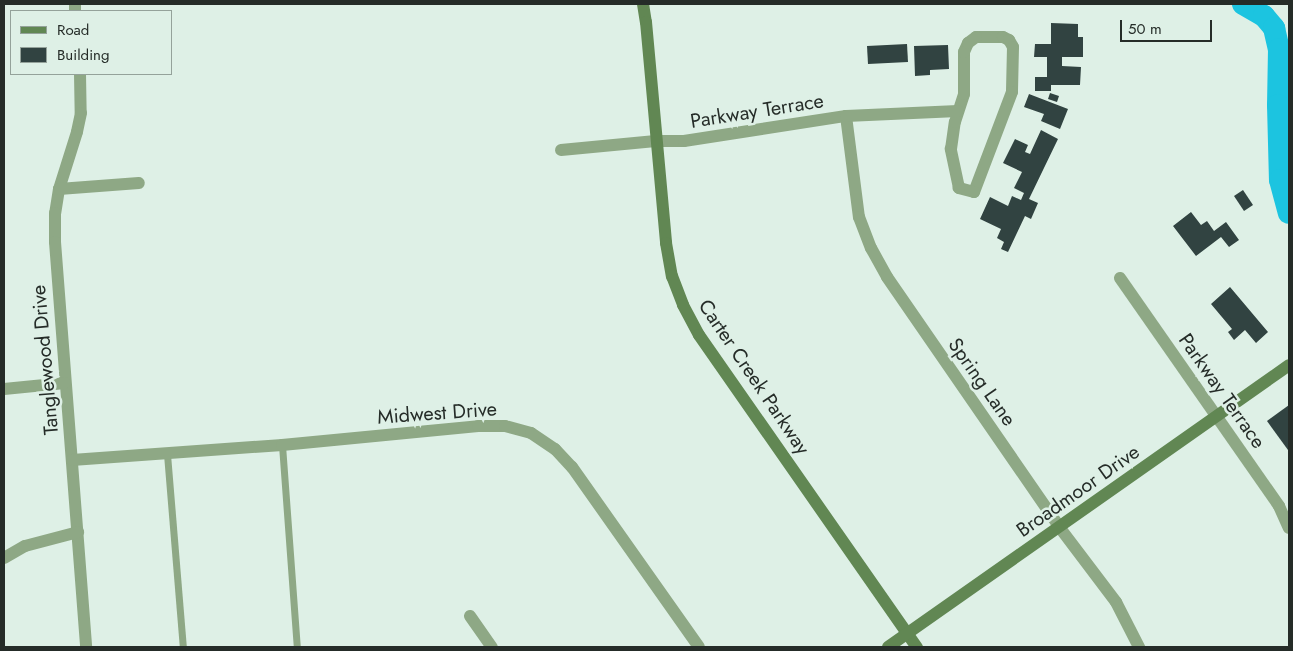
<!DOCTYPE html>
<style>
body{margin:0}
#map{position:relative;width:1293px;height:651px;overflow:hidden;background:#def0e6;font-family:Jost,sans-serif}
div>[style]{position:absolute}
.river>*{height:22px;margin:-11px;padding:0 11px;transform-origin:11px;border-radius:11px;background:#1cc4e0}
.building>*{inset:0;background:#314341}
.lane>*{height:7px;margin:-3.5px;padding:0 3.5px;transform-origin:3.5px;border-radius:3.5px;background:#8ea885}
.street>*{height:12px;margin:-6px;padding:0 6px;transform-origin:6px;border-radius:6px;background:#8ea885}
.secondary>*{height:12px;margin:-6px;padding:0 6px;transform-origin:6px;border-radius:6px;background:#618753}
span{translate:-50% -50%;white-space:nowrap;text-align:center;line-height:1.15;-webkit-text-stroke:5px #def0e6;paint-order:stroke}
.street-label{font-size:20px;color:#252c28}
.frame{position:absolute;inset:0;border:5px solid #252c28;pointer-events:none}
.legend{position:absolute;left:10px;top:10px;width:162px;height:65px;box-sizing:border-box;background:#def0e6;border:1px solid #94a29a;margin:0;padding:6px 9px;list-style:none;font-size:15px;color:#252c28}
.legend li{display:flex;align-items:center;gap:10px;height:25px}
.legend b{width:25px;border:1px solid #94a29a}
.scale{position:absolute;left:1120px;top:20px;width:92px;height:22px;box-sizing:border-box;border:2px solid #252c28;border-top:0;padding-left:6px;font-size:15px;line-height:18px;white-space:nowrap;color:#252c28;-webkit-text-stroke:4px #def0e6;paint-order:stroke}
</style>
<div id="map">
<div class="river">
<i style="left:1243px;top:4px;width:24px;rotate:30deg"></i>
<i style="left:1264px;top:16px;width:16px;rotate:50deg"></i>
<i style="left:1274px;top:28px;width:22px;rotate:77deg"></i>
<i style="left:1279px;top:49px;width:56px;rotate:91deg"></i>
<i style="left:1278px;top:105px;width:75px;rotate:88.5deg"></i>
<i style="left:1280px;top:180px;width:34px;rotate:75deg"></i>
</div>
<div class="building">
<i style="clip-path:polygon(1051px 23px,1078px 24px,1078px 37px,1083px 37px,1083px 57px,1062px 57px,1062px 66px,1081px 67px,1080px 85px,1051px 85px,1051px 91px,1035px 91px,1035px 77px,1047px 77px,1047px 57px,1034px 57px,1035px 44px,1051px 44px)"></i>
<i style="clip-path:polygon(907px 44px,908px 62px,868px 64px,867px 46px)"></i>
<i style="clip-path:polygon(948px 45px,949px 69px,930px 70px,930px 75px,915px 76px,914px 46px)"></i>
<i style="clip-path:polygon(1050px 93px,1059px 96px,1057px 102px,1048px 99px)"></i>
<i style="clip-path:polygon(1029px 94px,1068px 109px,1060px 129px,1041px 121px,1044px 114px,1024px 107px)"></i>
<i style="clip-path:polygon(1041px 130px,1058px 139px,1029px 199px,1038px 203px,1031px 219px,1025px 216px,1008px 252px,1001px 249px,1004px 242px,997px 238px,1001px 229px,980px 219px,990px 197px,1008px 206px,1012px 196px,1021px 200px,1024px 193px,1014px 188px,1022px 172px,1003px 163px,1015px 139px,1028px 145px,1025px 152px,1030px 154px)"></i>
<i style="clip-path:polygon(1243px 190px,1253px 205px,1244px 211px,1234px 196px)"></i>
<i style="clip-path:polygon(1191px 212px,1201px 225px,1207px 221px,1214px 231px,1226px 222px,1239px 240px,1229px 247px,1221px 237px,1196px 256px,1173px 226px)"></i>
<i style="clip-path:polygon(1230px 287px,1268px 332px,1256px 343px,1245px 330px,1234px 340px,1228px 332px,1232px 329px,1211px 304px)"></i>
<i style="clip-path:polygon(1289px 405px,1289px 449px,1288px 450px,1267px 421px)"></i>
</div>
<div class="lane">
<i style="left:282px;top:445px;width:203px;rotate:85.8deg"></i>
<i style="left:167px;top:454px;width:194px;rotate:85.3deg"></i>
</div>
<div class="street">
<i style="left:75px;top:4px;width:7px;rotate:90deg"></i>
<i style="left:976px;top:37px;width:27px"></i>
<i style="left:1003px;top:37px;width:7px;rotate:27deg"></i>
<i style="left:1009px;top:40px;width:8px;rotate:60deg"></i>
<i style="left:1013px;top:47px;width:45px;rotate:91.3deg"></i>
<i style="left:1012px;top:92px;width:107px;rotate:110.8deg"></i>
<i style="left:974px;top:192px;width:16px;rotate:-165deg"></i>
<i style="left:959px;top:188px;width:40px;rotate:-102deg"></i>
<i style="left:951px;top:149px;width:27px;rotate:-82deg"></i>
<i style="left:955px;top:122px;width:29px;rotate:-72deg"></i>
<i style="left:964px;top:94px;width:42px;rotate:-90deg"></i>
<i style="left:964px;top:52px;width:10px;rotate:-66deg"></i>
<i style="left:968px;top:43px;width:10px;rotate:-37deg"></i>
<i style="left:80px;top:74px;width:39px;rotate:89deg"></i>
<i style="left:81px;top:113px;width:19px;rotate:102deg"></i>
<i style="left:77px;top:132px;width:60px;rotate:107.5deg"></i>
<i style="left:59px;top:189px;width:24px;rotate:99deg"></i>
<i style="left:55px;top:213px;width:29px;rotate:90deg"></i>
<i style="left:55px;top:242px;width:406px;rotate:85.6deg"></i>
<i style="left:846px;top:116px;width:102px;rotate:82.7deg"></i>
<i style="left:859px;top:217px;width:33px;rotate:69deg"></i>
<i style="left:871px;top:248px;width:33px;rotate:61deg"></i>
<i style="left:887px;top:277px;width:305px;rotate:55.4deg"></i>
<i style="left:1060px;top:528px;width:93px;rotate:52.9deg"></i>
<i style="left:1116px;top:602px;width:51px;rotate:62.9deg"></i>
<i style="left:561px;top:150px;width:95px;rotate:-5.4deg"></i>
<i style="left:656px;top:141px;width:28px"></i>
<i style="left:684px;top:141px;width:164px;rotate:-8.8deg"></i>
<i style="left:846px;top:116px;width:112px;rotate:-2.6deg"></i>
<i style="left:59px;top:189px;width:80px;rotate:-4.3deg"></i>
<i style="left:1120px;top:278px;width:278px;rotate:55.1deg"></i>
<i style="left:1279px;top:506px;width:24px;rotate:66deg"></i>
<i style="left:4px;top:389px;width:61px;rotate:-5.6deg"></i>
<i style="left:72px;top:460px;width:211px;rotate:-4.1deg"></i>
<i style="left:282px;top:445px;width:197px;rotate:-5.5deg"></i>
<i style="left:478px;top:426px;width:27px"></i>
<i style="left:505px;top:426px;width:27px;rotate:15deg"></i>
<i style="left:531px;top:433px;width:29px;rotate:34deg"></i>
<i style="left:555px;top:449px;width:25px;rotate:47deg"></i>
<i style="left:572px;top:467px;width:220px;rotate:54.8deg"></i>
<i style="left:4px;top:558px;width:24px;rotate:-30deg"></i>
<i style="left:25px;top:546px;width:55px;rotate:-14.8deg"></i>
<i style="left:470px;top:616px;width:38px;rotate:55deg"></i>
</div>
<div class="secondary">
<i style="left:643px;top:4px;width:18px;rotate:81deg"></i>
<i style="left:646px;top:22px;width:222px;rotate:84.8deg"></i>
<i style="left:666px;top:243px;width:34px;rotate:80deg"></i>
<i style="left:672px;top:276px;width:31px;rotate:69deg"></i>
<i style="left:683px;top:305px;width:34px;rotate:62deg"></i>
<i style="left:699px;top:335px;width:381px;rotate:55.1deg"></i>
<i style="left:888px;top:647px;width:490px;rotate:-35.1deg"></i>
</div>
<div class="street-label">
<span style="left:757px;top:111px;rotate:-9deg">Parkway Terrace</span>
<span style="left:45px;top:360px;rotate:-95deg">Tanglewood Drive</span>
<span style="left:754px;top:377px;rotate:56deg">Carter Creek Parkway</span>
<span style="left:982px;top:382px;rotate:55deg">Spring Lane</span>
<span style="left:1222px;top:391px;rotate:55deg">Parkway Terrace</span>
<span style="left:437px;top:413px;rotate:-4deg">Midwest Drive</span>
<span style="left:1078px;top:491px;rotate:-35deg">Broadmoor Drive</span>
</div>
<div class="frame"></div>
<ul class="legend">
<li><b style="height:6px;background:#618753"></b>Road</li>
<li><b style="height:14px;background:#314341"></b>Building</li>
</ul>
<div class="scale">50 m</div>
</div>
